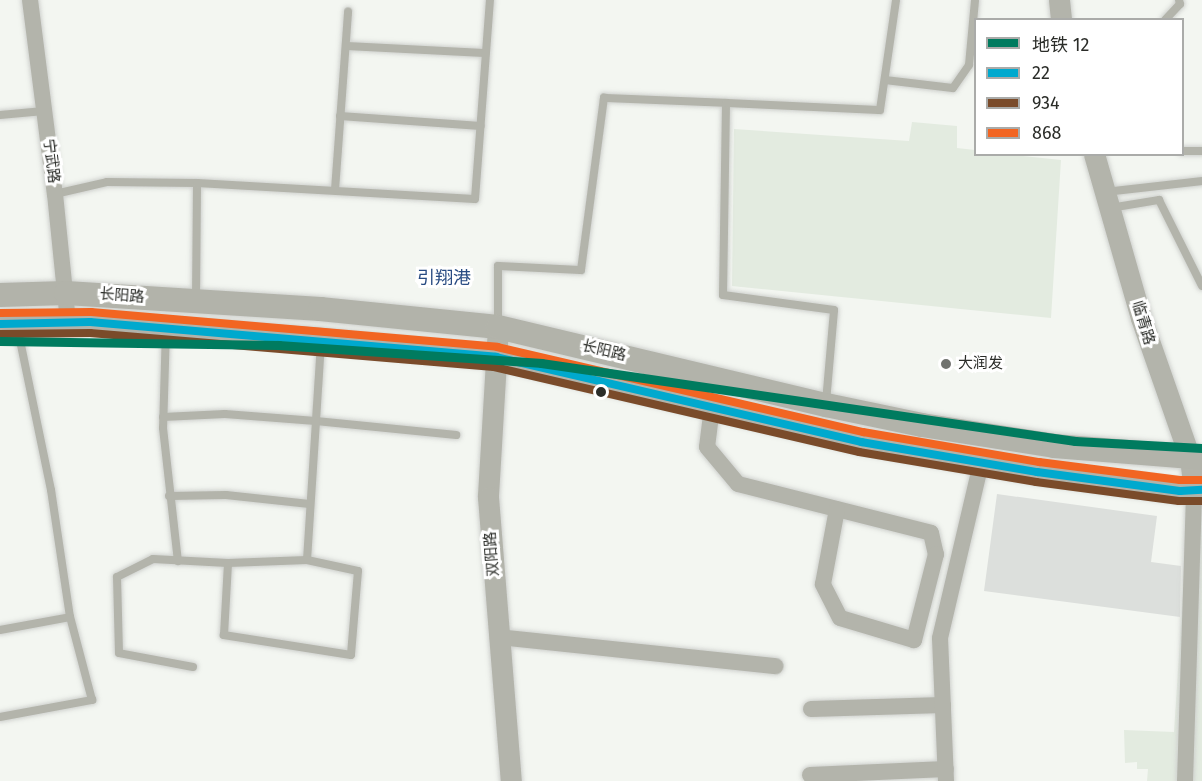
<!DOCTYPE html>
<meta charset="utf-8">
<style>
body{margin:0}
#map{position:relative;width:1202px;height:781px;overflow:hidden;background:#f3f6f1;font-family:"Fira Sans","Noto Sans SC",sans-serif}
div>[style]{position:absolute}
.built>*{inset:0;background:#e3ebe0}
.building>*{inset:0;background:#dcdfdc}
.roads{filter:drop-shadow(0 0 2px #cfd1ce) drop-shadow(0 0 2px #cfd1ce)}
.service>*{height:8px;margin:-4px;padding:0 4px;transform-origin:4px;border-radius:4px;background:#b3b4ab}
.minor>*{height:16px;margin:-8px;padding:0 8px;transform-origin:8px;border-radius:8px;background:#b3b4ab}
.tertiary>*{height:21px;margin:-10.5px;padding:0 10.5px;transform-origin:10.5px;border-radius:10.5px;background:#b3b4ab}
.secondary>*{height:24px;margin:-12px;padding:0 12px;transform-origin:12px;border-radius:12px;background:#b2b3aa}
.bus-1>*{height:8px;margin:-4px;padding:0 4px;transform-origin:4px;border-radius:4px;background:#00a9ce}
.bus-2>*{height:8px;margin:-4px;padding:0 4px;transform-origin:4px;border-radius:4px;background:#7a4b2a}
.bus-3>*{height:8px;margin:-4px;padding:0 4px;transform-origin:4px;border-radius:4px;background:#f26522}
.metro-1>*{height:9px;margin:-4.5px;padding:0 4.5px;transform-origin:4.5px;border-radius:4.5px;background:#007b5f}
.dots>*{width:16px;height:16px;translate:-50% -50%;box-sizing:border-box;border:3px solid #fff;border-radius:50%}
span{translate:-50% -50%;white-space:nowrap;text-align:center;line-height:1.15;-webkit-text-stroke:6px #fff;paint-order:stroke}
.street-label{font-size:15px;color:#2b2d29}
.poi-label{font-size:15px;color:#2b2d29}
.left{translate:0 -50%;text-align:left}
.quarter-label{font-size:18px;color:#284b82}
.legend{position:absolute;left:974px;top:18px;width:210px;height:138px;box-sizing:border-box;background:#fff;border:2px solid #aaaba9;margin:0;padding:8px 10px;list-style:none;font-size:18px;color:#2b2d29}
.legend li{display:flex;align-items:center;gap:12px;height:30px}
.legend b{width:30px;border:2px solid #aaaba9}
</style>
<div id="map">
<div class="built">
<i style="clip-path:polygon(912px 122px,957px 126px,957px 148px,975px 150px,976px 154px,1013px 155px,1061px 160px,1051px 318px,732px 286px,734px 129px,909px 141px)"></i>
<i style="clip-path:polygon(1189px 502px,1202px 503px,1202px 781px,1147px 781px,1148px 769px,1137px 769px,1137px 762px,1125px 763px,1124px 730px,1174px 732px)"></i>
</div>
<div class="building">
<i style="clip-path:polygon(997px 494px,1157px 516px,1151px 562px,1181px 566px,1180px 617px,984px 591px)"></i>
</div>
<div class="roads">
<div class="service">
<i style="left:1165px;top:20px;width:22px;rotate:-47deg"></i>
<i style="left:1180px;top:4px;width:4px;rotate:-104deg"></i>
<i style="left:346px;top:46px;width:139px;rotate:2.9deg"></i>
<i style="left:885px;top:80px;width:68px;rotate:6.7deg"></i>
<i style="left:953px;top:88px;width:28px;rotate:-55deg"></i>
<i style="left:969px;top:65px;width:65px;rotate:-84.7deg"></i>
<i style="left:0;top:115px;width:44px;rotate:-5.2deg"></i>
<i style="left:340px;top:116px;width:141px;rotate:4.1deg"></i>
<i style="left:1182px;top:151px;width:20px"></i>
<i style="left:335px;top:190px;width:179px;rotate:-85.8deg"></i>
<i style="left:1105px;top:192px;width:98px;rotate:-6.5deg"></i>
<i style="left:55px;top:194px;width:53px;rotate:-13deg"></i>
<i style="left:107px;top:182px;width:90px;rotate:0.6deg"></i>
<i style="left:1110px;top:208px;width:50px;rotate:-9.3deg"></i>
<i style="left:1159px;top:200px;width:96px;rotate:63.4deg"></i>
<i style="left:196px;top:300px;width:117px;rotate:-89.5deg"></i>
<i style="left:197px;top:183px;width:278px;rotate:3.3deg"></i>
<i style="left:475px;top:199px;width:200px;rotate:-85.7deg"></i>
<i style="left:498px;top:325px;width:59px;rotate:-90deg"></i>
<i style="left:498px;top:266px;width:83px;rotate:2.8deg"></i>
<i style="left:581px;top:270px;width:174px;rotate:-82.4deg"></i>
<i style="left:604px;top:98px;width:122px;rotate:2.3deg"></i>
<i style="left:166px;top:329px;width:99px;rotate:91.7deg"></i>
<i style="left:163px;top:428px;width:134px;rotate:83.6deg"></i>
<i style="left:321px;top:343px;width:78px;rotate:93.7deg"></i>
<i style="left:316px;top:421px;width:141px;rotate:5.7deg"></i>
<i style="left:826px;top:402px;width:92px;rotate:-85deg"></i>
<i style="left:834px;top:310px;width:112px;rotate:-172.3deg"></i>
<i style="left:723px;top:295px;width:192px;rotate:-89.1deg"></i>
<i style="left:726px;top:103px;width:154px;rotate:2.6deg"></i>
<i style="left:880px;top:110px;width:111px;rotate:-81.7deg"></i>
<i style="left:163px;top:417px;width:62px;rotate:-2.8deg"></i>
<i style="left:225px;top:414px;width:91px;rotate:4.4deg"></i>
<i style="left:316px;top:421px;width:139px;rotate:93.7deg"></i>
<i style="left:307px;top:560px;width:52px;rotate:12.2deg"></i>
<i style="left:358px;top:571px;width:84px;rotate:94.8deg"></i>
<i style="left:351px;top:655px;width:129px;rotate:-171.1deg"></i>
<i style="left:224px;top:635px;width:72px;rotate:-86.8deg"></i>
<i style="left:228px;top:563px;width:79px;rotate:-2.2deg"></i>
<i style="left:169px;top:496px;width:57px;rotate:-1deg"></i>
<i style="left:226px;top:495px;width:84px;rotate:6.1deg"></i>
<i style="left:0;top:630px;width:71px;rotate:-10.5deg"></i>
<i style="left:70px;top:617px;width:128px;rotate:-98.5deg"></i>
<i style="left:51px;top:490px;width:167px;rotate:-101.7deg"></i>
<i style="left:193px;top:667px;width:75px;rotate:-169.3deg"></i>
<i style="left:119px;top:653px;width:76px;rotate:-91.5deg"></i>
<i style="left:117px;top:577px;width:40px;rotate:-26.6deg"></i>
<i style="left:153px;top:559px;width:75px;rotate:3.1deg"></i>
<i style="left:0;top:717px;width:94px;rotate:-10.5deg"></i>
<i style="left:92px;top:700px;width:86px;rotate:-104.8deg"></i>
</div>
<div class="minor">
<i style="left:30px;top:0;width:196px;rotate:82.7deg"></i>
<i style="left:55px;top:194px;width:129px;rotate:84.2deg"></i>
<i style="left:712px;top:407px;width:40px;rotate:97.1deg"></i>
<i style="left:707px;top:447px;width:48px;rotate:50deg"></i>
<i style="left:738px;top:484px;width:199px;rotate:14.2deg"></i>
<i style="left:931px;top:533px;width:22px;rotate:77deg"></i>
<i style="left:936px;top:554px;width:89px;rotate:104.3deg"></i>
<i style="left:914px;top:640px;width:77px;rotate:-163.4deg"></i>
<i style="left:840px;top:618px;width:38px;rotate:-117deg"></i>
<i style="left:823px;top:584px;width:76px;rotate:-79.4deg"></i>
<i style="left:498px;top:637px;width:279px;rotate:6deg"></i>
<i style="left:811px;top:709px;width:132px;rotate:-1.7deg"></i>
<i style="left:810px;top:775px;width:136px;rotate:-2.5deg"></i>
<i style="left:946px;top:781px;width:143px;rotate:-92.4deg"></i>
<i style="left:940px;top:638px;width:180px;rotate:-76.8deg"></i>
<i style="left:1185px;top:781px;width:291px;rotate:-88.2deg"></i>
</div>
<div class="tertiary">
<i style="left:1059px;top:0;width:20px;rotate:84deg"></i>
<i style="left:1094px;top:154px;width:171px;rotate:74deg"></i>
<i style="left:1141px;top:318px;width:148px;rotate:70.7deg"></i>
<i style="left:1190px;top:458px;width:32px;rotate:83deg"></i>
<i style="left:498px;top:327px;width:170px;rotate:93.4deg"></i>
<i style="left:488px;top:497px;width:285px;rotate:85.4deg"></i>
</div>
<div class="secondary">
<i style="left:0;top:295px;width:66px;rotate:-1.7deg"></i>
<i style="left:66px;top:293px;width:255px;rotate:3.6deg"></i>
<i style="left:320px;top:309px;width:179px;rotate:5.8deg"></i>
<i style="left:498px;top:327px;width:337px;rotate:13.4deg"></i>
<i style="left:826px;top:405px;width:98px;rotate:11.8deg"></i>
<i style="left:922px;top:425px;width:134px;rotate:9deg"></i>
<i style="left:1054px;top:446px;width:148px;rotate:4.6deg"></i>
<i style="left:0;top:324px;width:90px;rotate:-1.3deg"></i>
<i style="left:90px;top:322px;width:233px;rotate:4.4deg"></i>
<i style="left:322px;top:340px;width:175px;rotate:5.6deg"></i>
<i style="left:496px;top:357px;width:375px;rotate:13.1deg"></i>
<i style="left:861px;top:442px;width:179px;rotate:9.7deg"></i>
<i style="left:1037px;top:472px;width:144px;rotate:7.6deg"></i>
<i style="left:1180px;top:491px;width:22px;rotate:-3deg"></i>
</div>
</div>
<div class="bus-1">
<i style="left:0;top:324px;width:90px;rotate:-1.3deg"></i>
<i style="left:90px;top:322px;width:408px;rotate:4.9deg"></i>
<i style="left:496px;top:357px;width:375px;rotate:13.1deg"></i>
<i style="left:861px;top:442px;width:179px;rotate:9.7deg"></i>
<i style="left:1037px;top:472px;width:144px;rotate:7.6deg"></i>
<i style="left:1180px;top:491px;width:22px;rotate:-3deg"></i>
</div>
<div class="bus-2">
<i style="left:0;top:334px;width:90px;rotate:-0.6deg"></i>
<i style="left:90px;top:333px;width:405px;rotate:4.8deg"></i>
<i style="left:494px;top:367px;width:375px;rotate:13.1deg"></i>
<i style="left:859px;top:452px;width:180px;rotate:9.6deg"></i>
<i style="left:1036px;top:482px;width:144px;rotate:7.6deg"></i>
<i style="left:1179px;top:501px;width:23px"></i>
</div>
<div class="bus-3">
<i style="left:0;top:313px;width:91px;rotate:-0.6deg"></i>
<i style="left:91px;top:312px;width:408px;rotate:4.9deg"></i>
<i style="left:497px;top:347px;width:376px;rotate:13.1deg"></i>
<i style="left:863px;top:432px;width:179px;rotate:9.7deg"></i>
<i style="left:1039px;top:462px;width:142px;rotate:7.3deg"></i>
<i style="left:1180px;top:480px;width:22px"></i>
</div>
<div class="metro-1">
<i style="left:0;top:341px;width:279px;rotate:0.8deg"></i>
<i style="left:279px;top:345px;width:263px;rotate:3.9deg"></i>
<i style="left:541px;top:363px;width:540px;rotate:8.31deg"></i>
<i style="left:1075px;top:441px;width:127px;rotate:3.2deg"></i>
</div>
<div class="dots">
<i style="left:946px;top:364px;background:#71736f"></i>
<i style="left:601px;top:392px;background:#2b2d29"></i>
</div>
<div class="street-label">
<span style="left:51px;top:161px;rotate:83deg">宁武路</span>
<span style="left:122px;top:296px;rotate:4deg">长阳路</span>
<span style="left:1143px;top:323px;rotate:73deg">临青路</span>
<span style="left:604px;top:351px;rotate:13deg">长阳路</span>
<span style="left:492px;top:554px;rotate:-94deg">双阳路</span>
</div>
<div class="poi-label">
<span class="left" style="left:958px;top:364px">大润发</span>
</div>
<div class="quarter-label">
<span style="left:444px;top:278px">引翔港</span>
</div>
<ul class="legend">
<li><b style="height:8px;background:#007b5f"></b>地铁 12</li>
<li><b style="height:8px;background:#00a9ce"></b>22</li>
<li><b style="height:8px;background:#7a4b2a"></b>934</li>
<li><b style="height:8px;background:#f26522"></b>868</li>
</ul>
</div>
